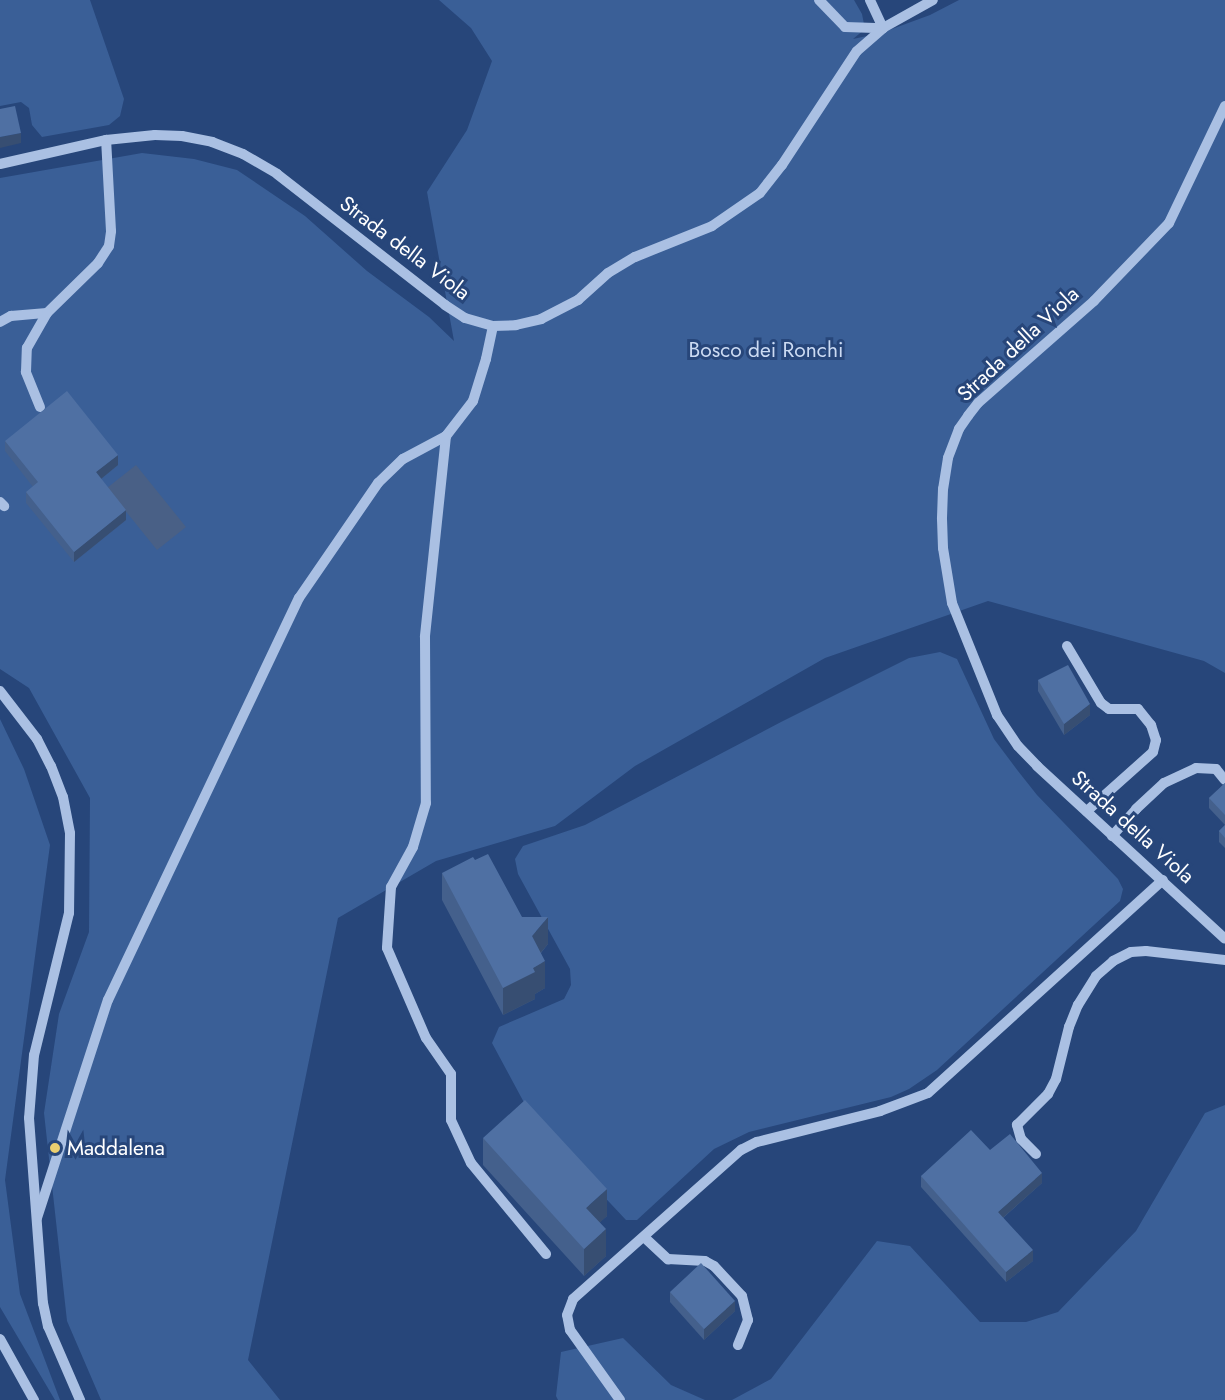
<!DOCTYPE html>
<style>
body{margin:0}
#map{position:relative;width:1225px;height:1400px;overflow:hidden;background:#27467a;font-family:Jost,sans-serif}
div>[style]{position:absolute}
.green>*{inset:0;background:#3a5f97}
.water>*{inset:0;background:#496086}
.minor>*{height:10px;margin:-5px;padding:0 5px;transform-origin:5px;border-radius:5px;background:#aac0e3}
.wall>*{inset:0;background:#44608c}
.shaded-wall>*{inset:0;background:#374e72}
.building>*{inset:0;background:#4f70a3}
.dots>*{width:16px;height:16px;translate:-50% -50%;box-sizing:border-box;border:3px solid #27467a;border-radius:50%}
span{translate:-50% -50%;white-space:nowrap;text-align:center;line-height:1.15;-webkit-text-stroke:6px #27467a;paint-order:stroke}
.street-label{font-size:21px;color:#fff}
.park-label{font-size:21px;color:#ccdbf3}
.poi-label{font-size:21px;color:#fff}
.left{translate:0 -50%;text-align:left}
</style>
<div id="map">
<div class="green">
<i style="clip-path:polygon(0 0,90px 0,124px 99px,120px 116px,109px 125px,42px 137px,32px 125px,29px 108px,21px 102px,0 106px)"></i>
<i style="clip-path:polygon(439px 0,854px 0,862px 14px,865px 29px,853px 39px,881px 33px,930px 15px,959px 0,1225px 0,1225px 673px,1204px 661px,988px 601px,825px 658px,635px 766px,555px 826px,436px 861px,338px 918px,248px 1360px,280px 1400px,101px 1400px,67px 1321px,44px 1113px,59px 1014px,89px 932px,90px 798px,29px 688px,0 669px,0 178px,142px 153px,194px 159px,237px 170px,305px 216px,367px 271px,429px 317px,454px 341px,427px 192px,467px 130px,492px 61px,471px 28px)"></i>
<i style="clip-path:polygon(940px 652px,957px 659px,994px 739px,1018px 771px,1037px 795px,1118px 879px,1123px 889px,1120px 901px,937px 1070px,909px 1089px,891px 1097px,749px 1132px,714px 1149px,637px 1220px,626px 1220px,535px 1123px,492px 1043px,499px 1027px,564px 999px,571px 985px,570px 969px,518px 874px,515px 859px,523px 846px,585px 825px,781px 722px,909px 658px)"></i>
<i style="clip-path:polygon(0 719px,24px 769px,50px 845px,5px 1180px,20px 1294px,60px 1400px,55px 1400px,0 1307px)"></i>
<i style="clip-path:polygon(1225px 1105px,1225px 1400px,732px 1400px,771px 1379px,877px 1241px,910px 1246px,980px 1322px,1026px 1322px,1058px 1312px,1136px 1231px,1205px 1113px)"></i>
<i style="clip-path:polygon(623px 1338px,671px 1385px,705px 1400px,558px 1400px,556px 1396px,561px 1352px)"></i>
</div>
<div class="water">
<i style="clip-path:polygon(136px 465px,186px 527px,157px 550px,107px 488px)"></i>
</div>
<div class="minor">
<i style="left:819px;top:0;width:37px;rotate:46deg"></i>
<i style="left:845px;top:27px;width:38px;rotate:2deg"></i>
<i style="left:883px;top:28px;width:31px;rotate:-115deg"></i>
<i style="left:1225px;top:106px;width:130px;rotate:115.6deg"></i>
<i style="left:1169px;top:223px;width:108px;rotate:133.9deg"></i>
<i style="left:1094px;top:301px;width:154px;rotate:138.7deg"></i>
<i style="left:978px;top:403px;width:16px;rotate:128deg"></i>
<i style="left:968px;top:416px;width:16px;rotate:125deg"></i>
<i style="left:959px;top:429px;width:31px;rotate:111deg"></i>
<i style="left:948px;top:458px;width:31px;rotate:99deg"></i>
<i style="left:943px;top:489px;width:30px;rotate:92deg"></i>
<i style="left:942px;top:519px;width:29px;rotate:88deg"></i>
<i style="left:943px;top:548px;width:56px;rotate:80.7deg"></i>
<i style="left:952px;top:603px;width:121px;rotate:68.1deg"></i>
<i style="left:997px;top:715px;width:37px;rotate:56deg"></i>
<i style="left:1018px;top:746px;width:28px;rotate:46deg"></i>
<i style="left:1037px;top:766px;width:255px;rotate:42.6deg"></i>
<i style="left:0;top:164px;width:109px;rotate:-12.8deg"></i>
<i style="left:106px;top:140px;width:49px;rotate:-5.8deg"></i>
<i style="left:155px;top:135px;width:27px;rotate:2deg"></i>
<i style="left:182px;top:136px;width:31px;rotate:11deg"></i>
<i style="left:212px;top:142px;width:33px;rotate:21deg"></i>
<i style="left:243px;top:154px;width:39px;rotate:30deg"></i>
<i style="left:277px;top:174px;width:213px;rotate:37.9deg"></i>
<i style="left:445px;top:305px;width:24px;rotate:33deg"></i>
<i style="left:465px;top:318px;width:29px;rotate:16deg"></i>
<i style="left:493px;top:326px;width:23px;rotate:-2deg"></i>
<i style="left:516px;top:325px;width:26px;rotate:-13deg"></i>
<i style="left:541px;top:319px;width:42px;rotate:-27.2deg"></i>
<i style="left:578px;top:300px;width:40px;rotate:-42deg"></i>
<i style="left:608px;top:273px;width:31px;rotate:-31deg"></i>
<i style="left:635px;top:257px;width:83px;rotate:-21.9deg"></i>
<i style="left:712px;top:226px;width:58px;rotate:-34.5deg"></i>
<i style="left:760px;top:193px;width:36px;rotate:-52deg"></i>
<i style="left:782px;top:165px;width:136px;rotate:-56.7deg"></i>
<i style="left:857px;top:51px;width:35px;rotate:-41deg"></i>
<i style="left:883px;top:28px;width:57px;rotate:-29.2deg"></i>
<i style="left:0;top:322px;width:13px;rotate:-29deg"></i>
<i style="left:11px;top:316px;width:36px;rotate:-5deg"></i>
<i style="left:493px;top:326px;width:34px;rotate:102deg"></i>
<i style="left:486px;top:359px;width:44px;rotate:107.2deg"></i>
<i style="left:473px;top:401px;width:44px;rotate:127.6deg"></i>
<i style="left:446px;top:436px;width:202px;rotate:96deg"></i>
<i style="left:425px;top:637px;width:166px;rotate:89.7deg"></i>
<i style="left:426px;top:803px;width:46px;rotate:106.5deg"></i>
<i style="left:413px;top:847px;width:46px;rotate:118.8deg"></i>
<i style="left:391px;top:887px;width:61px;rotate:93.8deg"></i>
<i style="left:387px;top:948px;width:98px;rotate:66.6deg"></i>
<i style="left:426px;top:1038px;width:44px;rotate:55.2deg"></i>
<i style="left:451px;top:1074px;width:46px;rotate:90deg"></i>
<i style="left:451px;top:1120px;width:47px;rotate:65.1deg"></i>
<i style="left:471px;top:1163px;width:118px;rotate:50.5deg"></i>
<i style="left:40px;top:407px;width:38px;rotate:-112deg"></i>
<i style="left:26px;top:372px;width:24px;rotate:-88deg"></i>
<i style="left:27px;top:348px;width:40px;rotate:-60.3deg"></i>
<i style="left:47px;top:313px;width:71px;rotate:-44.4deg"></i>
<i style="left:98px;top:263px;width:20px;rotate:-57deg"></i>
<i style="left:109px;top:246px;width:15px;rotate:-82deg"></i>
<i style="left:111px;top:231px;width:91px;rotate:-93.1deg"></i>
<i style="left:0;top:502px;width:6px;rotate:45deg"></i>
<i style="left:1067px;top:646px;width:66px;rotate:59.2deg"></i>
<i style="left:1101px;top:703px;width:10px;rotate:37deg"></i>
<i style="left:1109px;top:709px;width:29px"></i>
<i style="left:1138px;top:709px;width:21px;rotate:51deg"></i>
<i style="left:1151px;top:725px;width:16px;rotate:72deg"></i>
<i style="left:1156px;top:740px;width:12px;rotate:104deg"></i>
<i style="left:1153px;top:752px;width:89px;rotate:138.2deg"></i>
<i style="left:0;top:691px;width:61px;rotate:52.4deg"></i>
<i style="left:37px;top:739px;width:30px;rotate:63deg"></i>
<i style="left:51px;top:766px;width:33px;rotate:69deg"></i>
<i style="left:63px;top:797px;width:37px;rotate:79deg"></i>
<i style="left:70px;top:833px;width:80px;rotate:90.7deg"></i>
<i style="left:69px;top:913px;width:146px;rotate:103.8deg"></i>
<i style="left:34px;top:1055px;width:63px;rotate:94.5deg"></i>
<i style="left:29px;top:1118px;width:186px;rotate:85.7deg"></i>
<i style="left:43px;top:1303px;width:24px;rotate:78deg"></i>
<i style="left:48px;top:1326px;width:81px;rotate:66.6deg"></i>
<i style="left:1112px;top:836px;width:36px;rotate:-48deg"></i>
<i style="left:1136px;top:809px;width:38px;rotate:-43deg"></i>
<i style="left:1164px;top:783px;width:35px;rotate:-25deg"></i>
<i style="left:1196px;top:768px;width:20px;rotate:3deg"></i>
<i style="left:1216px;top:769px;width:14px;rotate:51deg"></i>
<i style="left:1036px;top:1154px;width:21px;rotate:-135deg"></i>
<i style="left:1021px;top:1139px;width:15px;rotate:-106deg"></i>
<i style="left:1017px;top:1125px;width:44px;rotate:-45deg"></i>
<i style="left:1048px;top:1094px;width:17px;rotate:-62deg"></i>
<i style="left:1056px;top:1079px;width:54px;rotate:-76deg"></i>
<i style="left:1069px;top:1027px;width:24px;rotate:-68deg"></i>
<i style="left:1078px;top:1005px;width:34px;rotate:-58deg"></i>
<i style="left:1096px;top:976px;width:23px;rotate:-41deg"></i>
<i style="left:1113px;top:961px;width:20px;rotate:-27deg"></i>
<i style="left:1131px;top:952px;width:15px;rotate:-4deg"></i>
<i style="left:1146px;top:951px;width:80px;rotate:6.5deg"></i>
<i style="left:37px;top:1218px;width:229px;rotate:-72deg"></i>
<i style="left:108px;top:1000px;width:445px;rotate:-64.6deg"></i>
<i style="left:299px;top:598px;width:140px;rotate:-55.5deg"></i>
<i style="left:378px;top:483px;width:35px;rotate:-44deg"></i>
<i style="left:403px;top:459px;width:49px;rotate:-28.1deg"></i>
<i style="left:644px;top:1237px;width:33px;rotate:43deg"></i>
<i style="left:668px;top:1259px;width:37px;rotate:3deg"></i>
<i style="left:705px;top:1261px;width:10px;rotate:29deg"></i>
<i style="left:714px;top:1266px;width:41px;rotate:47deg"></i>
<i style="left:742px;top:1296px;width:25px;rotate:76deg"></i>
<i style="left:748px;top:1320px;width:27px;rotate:112deg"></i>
<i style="left:0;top:1339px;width:70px;rotate:60.9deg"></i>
<i style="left:620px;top:1400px;width:86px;rotate:-125.5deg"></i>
<i style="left:570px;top:1330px;width:15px;rotate:-101deg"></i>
<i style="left:567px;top:1315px;width:17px;rotate:-69deg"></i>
<i style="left:573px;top:1299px;width:225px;rotate:-41.6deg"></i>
<i style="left:741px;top:1150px;width:18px;rotate:-27deg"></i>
<i style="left:757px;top:1142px;width:127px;rotate:-14.1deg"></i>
<i style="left:880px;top:1111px;width:51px;rotate:-20.6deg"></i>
<i style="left:928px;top:1093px;width:317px;rotate:-42.2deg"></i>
</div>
<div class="wall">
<i style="clip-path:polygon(5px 441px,118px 465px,101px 479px,126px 520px,74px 562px,26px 503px,26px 492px,33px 487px,5px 451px)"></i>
<i style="clip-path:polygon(1038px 680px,1090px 715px,1064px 735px,1038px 691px)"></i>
<i style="clip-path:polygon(1225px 783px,1225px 825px,1209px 808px,1209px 798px)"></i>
<i style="clip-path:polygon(1225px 825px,1225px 848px,1219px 842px,1219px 831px)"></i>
<i style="clip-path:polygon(442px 873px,522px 917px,548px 944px,541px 953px,545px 988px,535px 994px,535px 999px,503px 1015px,442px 900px)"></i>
<i style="clip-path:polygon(483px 1138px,607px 1216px,600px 1222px,606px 1256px,584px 1276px,483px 1165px)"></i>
<i style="clip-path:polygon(990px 1150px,1042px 1183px,1003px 1218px,1033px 1261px,1006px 1282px,921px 1187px,921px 1176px)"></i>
<i style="clip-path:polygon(670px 1292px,735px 1311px,704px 1340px,670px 1302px)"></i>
</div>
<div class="shaded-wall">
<i style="clip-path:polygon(21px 133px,21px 143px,0 148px,0 137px)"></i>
<i style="clip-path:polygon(118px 455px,118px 465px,96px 483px,96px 472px)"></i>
<i style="clip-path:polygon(126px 510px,126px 520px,74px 562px,74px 552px)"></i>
<i style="clip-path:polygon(1090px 704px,1090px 715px,1064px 735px,1064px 724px)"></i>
<i style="clip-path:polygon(548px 917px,548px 944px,532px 963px,532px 936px)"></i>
<i style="clip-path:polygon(545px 961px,545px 988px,535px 994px,535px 999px,503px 1015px,503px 988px,533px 968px)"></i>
<i style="clip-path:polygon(1042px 1173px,1042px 1183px,998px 1222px,998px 1212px)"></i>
<i style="clip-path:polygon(607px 1189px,607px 1216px,586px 1235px,586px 1208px)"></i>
<i style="clip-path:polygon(606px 1229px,606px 1256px,584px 1276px,584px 1249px)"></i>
<i style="clip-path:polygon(1033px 1250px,1033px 1261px,1006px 1282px,1006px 1272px)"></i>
<i style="clip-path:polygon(735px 1301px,735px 1311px,704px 1340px,704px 1329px)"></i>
</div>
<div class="building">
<i style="clip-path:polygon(15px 106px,21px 133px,0 137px,0 109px)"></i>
<i style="clip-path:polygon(67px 391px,118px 455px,96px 472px,126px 510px,74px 552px,26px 492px,38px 482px,5px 441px)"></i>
<i style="clip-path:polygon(1068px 665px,1090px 704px,1064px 724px,1038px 680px)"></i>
<i style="clip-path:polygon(1225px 783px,1225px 815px,1209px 798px)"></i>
<i style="clip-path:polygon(1225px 825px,1225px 838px,1219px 831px)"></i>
<i style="clip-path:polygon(488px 854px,522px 917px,548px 917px,532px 936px,545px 961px,533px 968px,535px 972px,503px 988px,442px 873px,473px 857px,475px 860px)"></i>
<i style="clip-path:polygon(525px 1100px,607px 1189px,586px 1208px,606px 1229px,584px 1249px,483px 1138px)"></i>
<i style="clip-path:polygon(971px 1130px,990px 1150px,1010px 1134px,1042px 1173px,998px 1212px,1033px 1250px,1006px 1272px,921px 1176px)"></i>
<i style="clip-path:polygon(701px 1263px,735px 1301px,704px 1329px,670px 1292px)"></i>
</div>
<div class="dots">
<i style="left:55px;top:1148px;background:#ebcf70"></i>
</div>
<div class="street-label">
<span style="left:405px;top:248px;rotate:37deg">Strada della Viola</span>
<span style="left:1018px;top:344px;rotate:-43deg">Strada della Viola</span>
<span style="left:1133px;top:827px;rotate:42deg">Strada della Viola</span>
</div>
<div class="park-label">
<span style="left:766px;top:350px">Bosco dei Ronchi</span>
</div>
<div class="poi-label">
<span class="left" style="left:67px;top:1148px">Maddalena</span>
</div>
</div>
